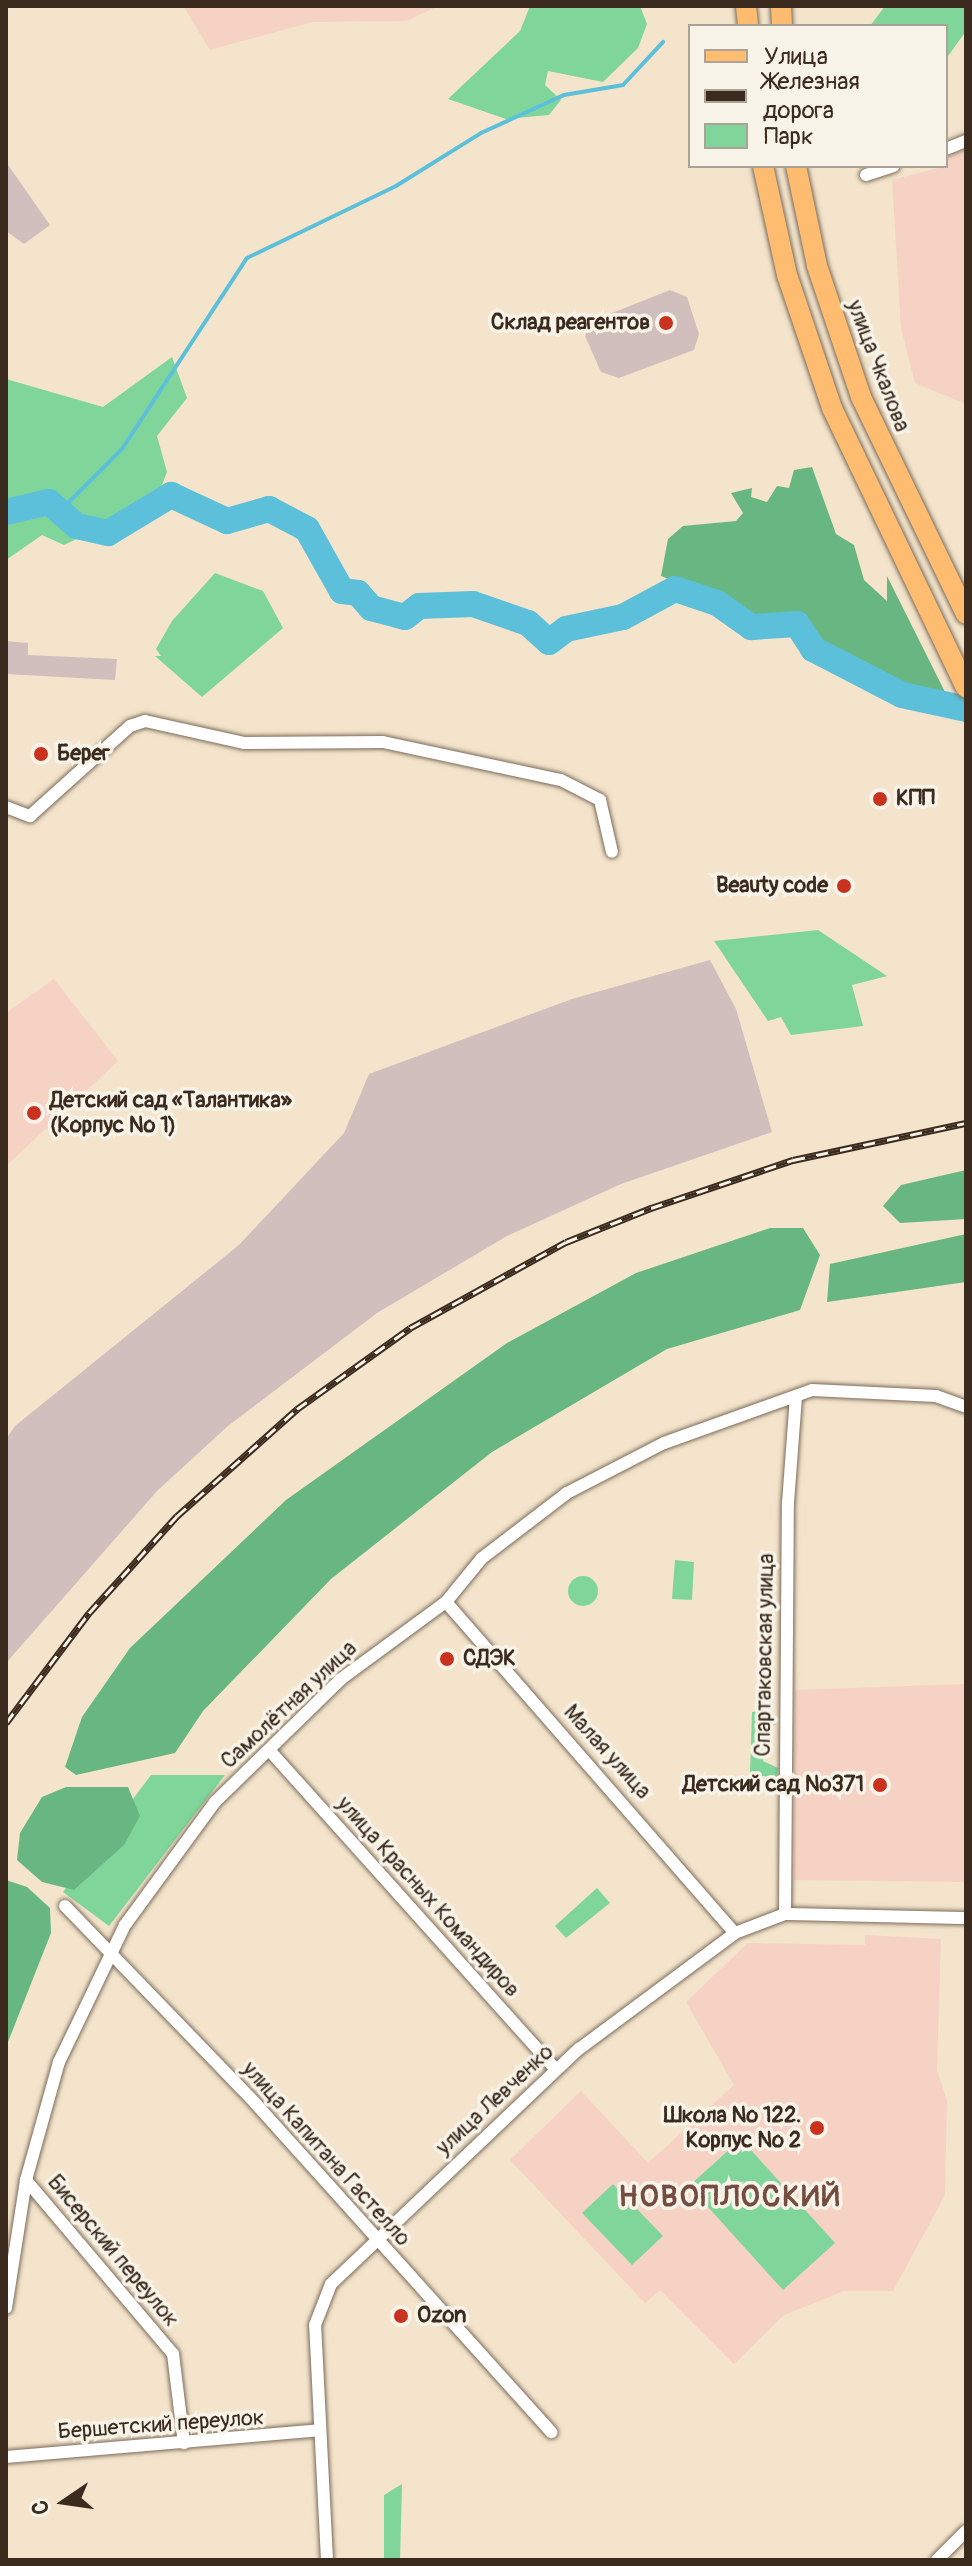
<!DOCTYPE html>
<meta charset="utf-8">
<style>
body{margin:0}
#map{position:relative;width:972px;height:2566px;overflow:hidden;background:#f3e4cb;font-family:Pangolin,sans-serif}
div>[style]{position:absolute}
.built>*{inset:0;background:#f6d2c4}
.industrial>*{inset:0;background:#d1bfbe}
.green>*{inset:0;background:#80d69a}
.round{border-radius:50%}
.forest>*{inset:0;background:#68b782}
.stream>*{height:4px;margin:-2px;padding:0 2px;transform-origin:2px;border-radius:2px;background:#5cc0da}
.river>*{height:26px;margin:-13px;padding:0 13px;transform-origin:13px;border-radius:13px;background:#5cc0da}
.roads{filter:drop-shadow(0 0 2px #7b6b5b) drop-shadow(0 0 2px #7b6b5b)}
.street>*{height:12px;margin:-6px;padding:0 6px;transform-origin:6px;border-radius:6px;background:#fff}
.primary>*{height:20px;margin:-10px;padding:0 10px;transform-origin:10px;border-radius:10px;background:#febc70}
.rail>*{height:7px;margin-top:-3.5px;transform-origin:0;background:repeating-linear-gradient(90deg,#f7f3e8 0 12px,#3b2a1e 0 24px);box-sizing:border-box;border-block:2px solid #3b2a1e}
.dots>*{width:22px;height:22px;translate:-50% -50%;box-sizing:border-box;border:4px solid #f7f3e8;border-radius:50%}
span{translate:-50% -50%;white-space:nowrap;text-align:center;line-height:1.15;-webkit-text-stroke:7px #f7f3e8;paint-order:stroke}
.poi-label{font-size:22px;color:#3b2a1e;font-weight:700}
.right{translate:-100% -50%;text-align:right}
.left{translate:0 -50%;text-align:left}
.street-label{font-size:22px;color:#3b2a1e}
.district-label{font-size:30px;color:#754c40;font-weight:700;letter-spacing:2px}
.frame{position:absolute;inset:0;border:8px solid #3b2a1e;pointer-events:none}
.legend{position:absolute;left:688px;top:24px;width:260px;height:144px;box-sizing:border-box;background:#f7f3e8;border:2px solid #aca397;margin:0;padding:10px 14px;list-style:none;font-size:24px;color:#3b2a1e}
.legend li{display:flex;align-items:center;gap:16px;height:40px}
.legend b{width:40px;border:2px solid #aca397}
.north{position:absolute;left:24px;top:2462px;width:80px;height:80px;-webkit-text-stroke:6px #f7f3e8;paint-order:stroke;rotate:257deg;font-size:22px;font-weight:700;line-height:32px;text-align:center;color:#3b2a1e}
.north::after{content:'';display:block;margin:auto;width:28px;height:36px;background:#3b2a1e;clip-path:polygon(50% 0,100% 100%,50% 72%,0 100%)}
</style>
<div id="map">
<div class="built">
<i style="clip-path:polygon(183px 6px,439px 6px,406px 21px,312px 22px,210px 50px)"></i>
<i style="clip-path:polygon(966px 149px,966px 404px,915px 383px,901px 328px,892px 180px,946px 166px,946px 157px)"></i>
<i style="clip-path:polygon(54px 979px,118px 1061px,6px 1166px,6px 1013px)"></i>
<i style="clip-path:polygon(966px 1684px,966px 1882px,794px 1880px,795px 1690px)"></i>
<i style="clip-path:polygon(865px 1935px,941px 1939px,937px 2070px,947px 2101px,945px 2195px,893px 2291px,844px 2291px,784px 2315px,734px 2364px,660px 2290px,645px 2303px,510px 2160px,581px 2091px,648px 2163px,734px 2085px,686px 2002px,748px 1943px,865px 1945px)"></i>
</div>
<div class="industrial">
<i style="clip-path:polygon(6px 162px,50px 225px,24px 244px,6px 231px)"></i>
<i style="clip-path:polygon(670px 290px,687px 297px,699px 334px,694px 350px,619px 378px,601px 372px,585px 336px,592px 321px)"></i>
<i style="clip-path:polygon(6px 641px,28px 643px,28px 655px,117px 659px,115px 680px,6px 674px)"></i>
<i style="clip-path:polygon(710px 960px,736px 1009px,772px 1132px,621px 1184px,507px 1236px,377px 1313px,228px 1426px,158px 1490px,6px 1663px,6px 1439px,15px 1426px,239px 1245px,344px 1133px,369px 1074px,572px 999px)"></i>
</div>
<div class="green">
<i style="clip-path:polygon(530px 6px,640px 6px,647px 24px,638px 48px,603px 82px,548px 71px,545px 85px,561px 100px,549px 115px,506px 119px,448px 99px,520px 31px)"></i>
<i style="clip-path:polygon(885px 6px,966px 6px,966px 31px,946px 59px,946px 26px,870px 26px)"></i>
<i style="clip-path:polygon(172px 357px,187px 398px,157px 436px,167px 472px,148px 520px,108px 524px,64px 545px,42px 535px,6px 560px,6px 379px,103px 407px)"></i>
<i style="clip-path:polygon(215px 573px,263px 591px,283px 628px,202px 697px,155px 656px,161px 656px,156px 649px,172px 621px)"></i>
<i style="clip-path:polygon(818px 930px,887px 976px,852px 985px,863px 1026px,791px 1035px,781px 1017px,768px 1021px,714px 941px)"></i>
<i style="clip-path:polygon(675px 1560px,694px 1562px,692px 1600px,672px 1599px)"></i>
<i class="round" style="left:568px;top:1576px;width:30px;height:30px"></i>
<i style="clip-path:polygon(765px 1711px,776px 1724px,764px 1731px,763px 1761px,778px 1768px,777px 1778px,750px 1774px,752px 1712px)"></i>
<i style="clip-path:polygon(151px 1775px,225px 1775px,109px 1926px,63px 1892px)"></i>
<i style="clip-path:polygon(597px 1888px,610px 1903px,566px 1938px,555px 1926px)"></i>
<i style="clip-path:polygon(741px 2139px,835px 2243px,783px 2290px,689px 2186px)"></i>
<i style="clip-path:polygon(613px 2184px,663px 2236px,632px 2265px,582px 2213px)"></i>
<i style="clip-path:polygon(402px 2484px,400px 2560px,384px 2560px,384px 2495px)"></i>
</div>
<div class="forest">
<i style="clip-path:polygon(812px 467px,836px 534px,854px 545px,864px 580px,887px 601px,887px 576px,950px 702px,906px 694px,855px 660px,816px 646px,803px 622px,749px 622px,719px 599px,661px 576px,668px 539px,683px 526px,736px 521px,743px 513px,731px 493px,752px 488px,751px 497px,767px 502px,777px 486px,789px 488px,794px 470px)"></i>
<i style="clip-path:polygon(966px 1170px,966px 1219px,900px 1223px,883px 1206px,901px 1185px)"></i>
<i style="clip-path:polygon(770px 1228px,803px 1228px,820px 1255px,800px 1310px,667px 1349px,492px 1452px,331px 1579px,203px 1711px,175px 1753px,76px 1775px,65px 1767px,82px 1717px,130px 1648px,286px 1500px,507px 1343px,636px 1273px)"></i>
<i style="clip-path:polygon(966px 1234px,966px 1282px,827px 1302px,830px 1264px)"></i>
<i style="clip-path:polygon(66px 1787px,128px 1787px,140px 1816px,124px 1845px,74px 1890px,42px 1882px,17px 1860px,20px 1833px,42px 1797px)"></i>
<i style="clip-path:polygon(6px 1880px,27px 1887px,50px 1908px,51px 1933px,6px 2047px)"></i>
</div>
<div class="stream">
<i style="left:61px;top:510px;width:86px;rotate:-45deg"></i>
<i style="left:122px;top:449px;width:228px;rotate:-56.8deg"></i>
<i style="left:247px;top:258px;width:165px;rotate:-25.8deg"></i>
<i style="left:396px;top:186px;width:100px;rotate:-31.9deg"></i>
<i style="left:481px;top:133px;width:91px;rotate:-24.6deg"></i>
<i style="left:564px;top:95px;width:60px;rotate:-9.6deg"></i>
<i style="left:623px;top:85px;width:59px;rotate:-47.1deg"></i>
</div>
<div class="river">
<i style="left:6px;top:512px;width:44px;rotate:-13.1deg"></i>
<i style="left:49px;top:502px;width:37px;rotate:41deg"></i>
<i style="left:77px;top:526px;width:32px;rotate:13deg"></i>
<i style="left:108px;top:533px;width:74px;rotate:-31.1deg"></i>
<i style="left:171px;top:495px;width:62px;rotate:24.9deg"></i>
<i style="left:227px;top:521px;width:44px;rotate:-15.9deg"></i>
<i style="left:269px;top:509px;width:43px;rotate:27.8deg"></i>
<i style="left:307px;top:529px;width:71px;rotate:60.6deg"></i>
<i style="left:342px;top:591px;width:16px;rotate:7deg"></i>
<i style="left:358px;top:593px;width:20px;rotate:49deg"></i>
<i style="left:371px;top:608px;width:35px;rotate:15deg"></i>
<i style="left:405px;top:617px;width:18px;rotate:-38deg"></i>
<i style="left:419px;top:606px;width:54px;rotate:-2.1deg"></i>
<i style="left:473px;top:604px;width:58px;rotate:19.1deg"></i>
<i style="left:528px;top:623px;width:28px;rotate:42deg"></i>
<i style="left:549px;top:642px;width:21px;rotate:-37deg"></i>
<i style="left:566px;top:629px;width:58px;rotate:-11.9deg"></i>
<i style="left:623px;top:617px;width:59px;rotate:-28.3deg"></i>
<i style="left:675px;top:589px;width:44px;rotate:18.4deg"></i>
<i style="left:717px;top:603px;width:42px;rotate:35.2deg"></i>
<i style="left:751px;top:627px;width:46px;rotate:-3.7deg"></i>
<i style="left:797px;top:624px;width:30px;rotate:57deg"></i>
<i style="left:813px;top:649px;width:100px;rotate:27.3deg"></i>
<i style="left:902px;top:695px;width:66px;rotate:12.3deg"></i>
</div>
<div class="roads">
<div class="street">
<i style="left:946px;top:149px;width:22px;rotate:-22deg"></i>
<i style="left:866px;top:175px;width:29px;rotate:-18deg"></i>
<i style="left:6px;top:807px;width:26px;rotate:21deg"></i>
<i style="left:30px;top:816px;width:135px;rotate:-42deg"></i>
<i style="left:130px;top:726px;width:16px;rotate:-18deg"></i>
<i style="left:145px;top:721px;width:101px;rotate:12.5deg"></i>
<i style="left:244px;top:743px;width:139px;rotate:-0.4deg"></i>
<i style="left:383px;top:742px;width:182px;rotate:12.1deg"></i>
<i style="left:561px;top:780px;width:44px;rotate:27.1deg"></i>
<i style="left:600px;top:800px;width:53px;rotate:77deg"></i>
<i style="left:446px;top:1602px;width:439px;rotate:48.9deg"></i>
<i style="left:270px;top:1751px;width:428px;rotate:48.1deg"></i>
<i style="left:65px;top:1906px;width:274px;rotate:46deg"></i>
<i style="left:255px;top:2103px;width:443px;rotate:48deg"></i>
<i style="left:785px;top:1914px;width:411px;rotate:-89.6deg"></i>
<i style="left:788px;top:1503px;width:107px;rotate:-85.7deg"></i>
<i style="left:26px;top:2180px;width:228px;rotate:49.8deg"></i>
<i style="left:173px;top:2354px;width:90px;rotate:83deg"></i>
<i style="left:6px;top:2308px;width:130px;rotate:-81.1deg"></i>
<i style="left:26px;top:2180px;width:123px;rotate:-74.4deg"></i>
<i style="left:59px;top:2062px;width:152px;rotate:-64.3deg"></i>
<i style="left:125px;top:1925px;width:152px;rotate:-53.8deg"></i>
<i style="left:215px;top:1802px;width:176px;rotate:-44.3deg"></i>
<i style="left:341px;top:1679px;width:130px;rotate:-36.3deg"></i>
<i style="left:446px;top:1602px;width:57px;rotate:-50.7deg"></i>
<i style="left:482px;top:1558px;width:107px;rotate:-37.4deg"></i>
<i style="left:567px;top:1493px;width:109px;rotate:-27.3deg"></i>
<i style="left:664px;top:1443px;width:157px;rotate:-19.7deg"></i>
<i style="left:812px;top:1390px;width:124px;rotate:2.8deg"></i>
<i style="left:936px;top:1396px;width:32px;rotate:20deg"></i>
<i style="left:6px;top:2457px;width:314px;rotate:-4.9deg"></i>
<i style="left:327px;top:2560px;width:235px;rotate:-92.9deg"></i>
<i style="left:315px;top:2325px;width:44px;rotate:-68.7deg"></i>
<i style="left:331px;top:2284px;width:342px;rotate:-43.5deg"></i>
<i style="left:579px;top:2049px;width:194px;rotate:-36.6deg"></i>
<i style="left:735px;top:1933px;width:53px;rotate:-20.8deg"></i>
<i style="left:785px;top:1914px;width:181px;rotate:1.3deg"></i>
<i style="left:937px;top:2560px;width:41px;rotate:-45deg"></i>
</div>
<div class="primary">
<i style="left:746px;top:6px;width:20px;rotate:84deg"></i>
<i style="left:781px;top:6px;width:20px;rotate:87deg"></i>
<i style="left:763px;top:166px;width:112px;rotate:77.6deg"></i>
<i style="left:787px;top:275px;width:140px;rotate:71.3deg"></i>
<i style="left:832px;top:408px;width:310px;rotate:64.4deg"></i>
<i style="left:796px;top:166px;width:102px;rotate:78.1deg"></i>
<i style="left:817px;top:266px;width:138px;rotate:71.4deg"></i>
<i style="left:861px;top:397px;width:241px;rotate:64.2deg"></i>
</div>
</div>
<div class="rail">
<i style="left:6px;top:1723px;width:138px;rotate:-53deg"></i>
<i style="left:89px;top:1613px;width:131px;rotate:-47.8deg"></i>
<i style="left:177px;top:1516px;width:161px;rotate:-41.7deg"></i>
<i style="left:297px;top:1409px;width:139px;rotate:-35.6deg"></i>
<i style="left:410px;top:1328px;width:178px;rotate:-28.9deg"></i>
<i style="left:566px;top:1242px;width:92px;rotate:-21.8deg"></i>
<i style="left:651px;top:1208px;width:150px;rotate:-18.7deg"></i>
<i style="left:793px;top:1160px;width:177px;rotate:-12.1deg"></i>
</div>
<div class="dots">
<i style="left:666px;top:323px;background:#c8321e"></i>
<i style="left:41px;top:754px;background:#c8321e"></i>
<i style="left:880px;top:799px;background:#c8321e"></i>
<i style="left:844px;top:886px;background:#c8321e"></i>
<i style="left:34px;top:1113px;background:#c8321e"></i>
<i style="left:447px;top:1659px;background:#c8321e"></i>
<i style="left:880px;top:1785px;background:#c8321e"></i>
<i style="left:817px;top:2128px;background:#c8321e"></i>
<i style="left:401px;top:2316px;background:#c8321e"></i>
</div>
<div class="poi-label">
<span class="right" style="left:650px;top:323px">Склад реагентов</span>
<span class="left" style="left:57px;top:754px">Берег</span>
<span class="left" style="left:896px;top:799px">КПП</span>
<span class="right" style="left:828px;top:886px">Beauty code</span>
<span class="left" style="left:50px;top:1113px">Детский сад «Талантика»<br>(Корпус № 1)</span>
<span class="left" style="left:463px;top:1659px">СДЭК</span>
<span class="right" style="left:864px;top:1785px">Детский сад №371</span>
<span class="right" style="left:801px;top:2128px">Школа № 122.<br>Корпус № 2</span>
<span class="left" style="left:417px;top:2316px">Ozon</span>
</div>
<div class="street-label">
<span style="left:878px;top:366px;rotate:69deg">улица Чкалова</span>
<span style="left:765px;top:1655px;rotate:-89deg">Спартаковская улица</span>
<span style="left:289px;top:1705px;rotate:-43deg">Самолётная улица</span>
<span style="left:607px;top:1752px;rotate:48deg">Малая улица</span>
<span style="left:428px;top:1897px;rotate:48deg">улица Красных Командиров</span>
<span style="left:495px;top:2100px;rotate:-43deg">улица Левченко</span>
<span style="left:326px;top:2154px;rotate:48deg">улица Капитана Гастелло</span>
<span style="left:113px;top:2251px;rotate:50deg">Бисерский переулок</span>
<span style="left:161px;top:2425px;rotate:-4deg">Бершетский переулок</span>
</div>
<div class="district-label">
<span style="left:730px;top:2197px">НОВОПЛОСКИЙ</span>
</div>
<div class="frame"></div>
<ul class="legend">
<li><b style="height:10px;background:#febc70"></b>Улица</li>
<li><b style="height:10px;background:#3b2a1e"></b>Железная дорога</li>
<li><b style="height:22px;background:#80d69a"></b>Парк</li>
</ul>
<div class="north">С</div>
</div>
